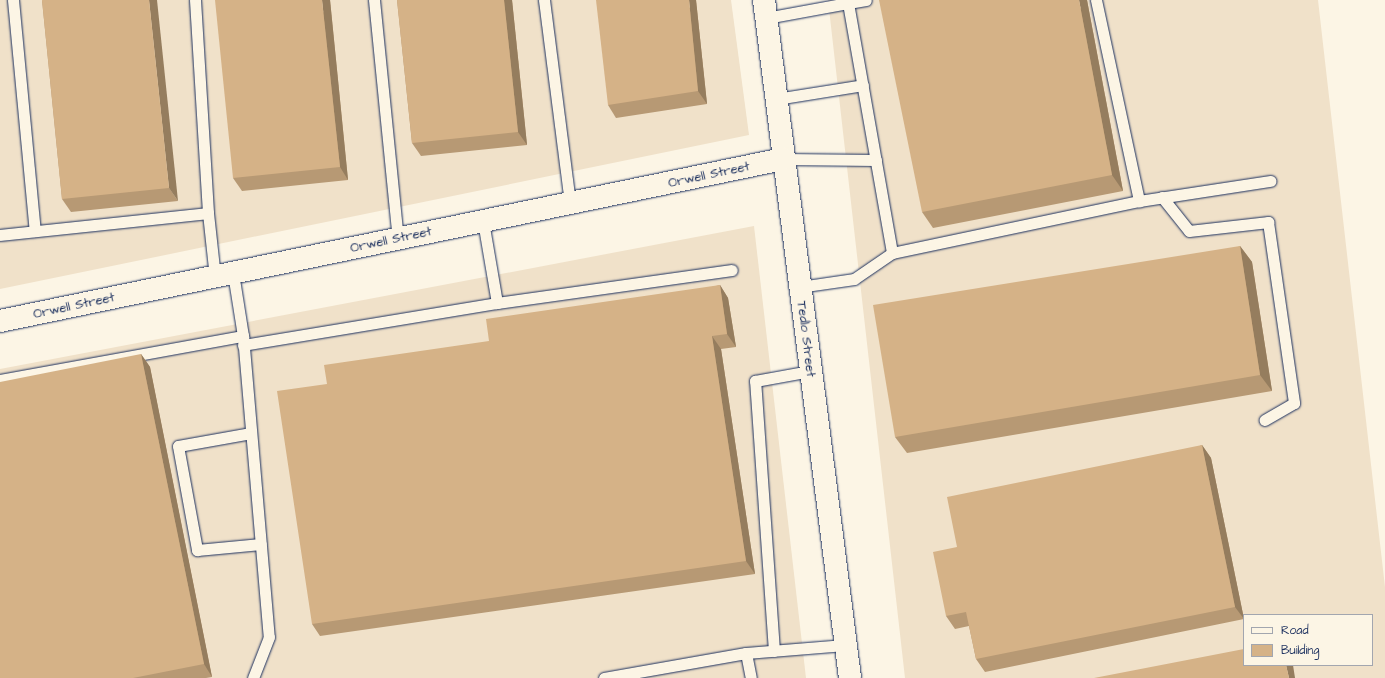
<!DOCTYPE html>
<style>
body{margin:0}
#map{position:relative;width:1385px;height:678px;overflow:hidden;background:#fcf5e5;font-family:"Architects Daughter",sans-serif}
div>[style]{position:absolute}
.built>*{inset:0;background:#f0e1c9}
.roads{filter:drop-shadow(0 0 1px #1b2f5e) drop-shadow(0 0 1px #1b2f5e)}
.service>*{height:11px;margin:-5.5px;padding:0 5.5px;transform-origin:5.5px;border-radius:5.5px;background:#fcf5e5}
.minor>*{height:22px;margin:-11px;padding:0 11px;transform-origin:11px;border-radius:11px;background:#fcf5e5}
.wall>*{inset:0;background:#b79974}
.shaded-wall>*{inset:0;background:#957d5e}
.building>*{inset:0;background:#d5b287}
span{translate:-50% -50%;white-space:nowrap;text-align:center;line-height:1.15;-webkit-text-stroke:3.5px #fcf5e5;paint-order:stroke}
.street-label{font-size:13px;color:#1b2f5e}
.legend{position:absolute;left:1243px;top:614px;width:130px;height:52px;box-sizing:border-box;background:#fcf5e5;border:1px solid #a2a6af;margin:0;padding:5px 7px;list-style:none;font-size:12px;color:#1b2f5e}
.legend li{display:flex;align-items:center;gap:8px;height:20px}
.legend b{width:20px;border:1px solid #a2a6af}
</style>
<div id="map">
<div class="built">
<i style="clip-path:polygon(0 0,731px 0,749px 135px,0 289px)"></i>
<i style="clip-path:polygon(evenodd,828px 0,1318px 0,1385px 587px,1385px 678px,905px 678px,828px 0,1244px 615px,1372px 615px,1372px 665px,1244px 665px,1244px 615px)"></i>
<i style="clip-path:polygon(754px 226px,806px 678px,0 678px,0 369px)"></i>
</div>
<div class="roads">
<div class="service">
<i style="left:13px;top:0;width:232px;rotate:84.6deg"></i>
<i style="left:195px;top:0;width:213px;rotate:86.5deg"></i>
<i style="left:208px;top:213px;width:64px;rotate:83.8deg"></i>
<i style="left:374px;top:0;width:240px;rotate:84.3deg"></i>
<i style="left:544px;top:0;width:205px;rotate:82.7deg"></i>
<i style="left:1096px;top:0;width:206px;rotate:77.9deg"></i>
<i style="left:1139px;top:201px;width:133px;rotate:-8.7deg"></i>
<i style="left:848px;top:3px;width:18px;rotate:-9deg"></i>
<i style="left:766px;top:18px;width:83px;rotate:-10.4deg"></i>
<i style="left:848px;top:3px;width:254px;rotate:80deg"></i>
<i style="left:892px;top:253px;width:46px;rotate:145.6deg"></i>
<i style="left:854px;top:279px;width:56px;rotate:171.7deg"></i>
<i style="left:776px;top:99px;width:88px;rotate:-9.1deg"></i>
<i style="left:783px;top:159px;width:93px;rotate:0.6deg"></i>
<i style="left:1162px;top:197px;width:43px;rotate:51.5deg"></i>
<i style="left:1189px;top:231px;width:80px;rotate:-6.5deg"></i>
<i style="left:1268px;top:222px;width:183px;rotate:81.8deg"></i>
<i style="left:1294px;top:403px;width:34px;rotate:150deg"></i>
<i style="left:483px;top:221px;width:83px;rotate:80.3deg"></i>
<i style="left:497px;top:303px;width:237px;rotate:-8deg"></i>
<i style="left:0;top:235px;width:209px;rotate:-6deg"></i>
<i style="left:892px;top:253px;width:252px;rotate:-11.9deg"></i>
<i style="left:243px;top:336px;width:302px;rotate:85.1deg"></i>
<i style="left:269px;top:637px;width:44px;rotate:111.3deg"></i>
<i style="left:243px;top:345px;width:257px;rotate:-9.4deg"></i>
<i style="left:0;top:380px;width:247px;rotate:-10.3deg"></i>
<i style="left:243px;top:336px;width:64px;rotate:-99deg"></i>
<i style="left:251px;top:433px;width:74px;rotate:169.9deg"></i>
<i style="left:178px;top:446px;width:106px;rotate:79.6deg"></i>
<i style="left:197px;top:550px;width:64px;rotate:-5.4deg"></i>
<i style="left:774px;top:651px;width:271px;rotate:-94deg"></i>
<i style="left:755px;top:381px;width:56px;rotate:-10.3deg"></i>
<i style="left:746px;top:653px;width:25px;rotate:79deg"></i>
<i style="left:604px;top:678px;width:144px;rotate:-10deg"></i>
<i style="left:746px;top:653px;width:99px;rotate:-4.6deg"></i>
</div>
<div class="minor">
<i style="left:764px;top:0;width:683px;rotate:82.77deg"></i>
<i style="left:0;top:321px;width:800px;rotate:-11.69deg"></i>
</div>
</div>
<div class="wall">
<i style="clip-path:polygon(42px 0,178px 201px,71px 212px,62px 199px)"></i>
<i style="clip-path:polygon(330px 0,348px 180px,242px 191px,233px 178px)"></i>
<i style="clip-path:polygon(397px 0,512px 0,527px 145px,421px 156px,412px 143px)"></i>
<i style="clip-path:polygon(696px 0,707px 104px,616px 118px,608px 105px)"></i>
<i style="clip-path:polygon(1087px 0,1123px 191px,933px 228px,922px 212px)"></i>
<i style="clip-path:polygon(1240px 246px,1252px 262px,1272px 391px,907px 453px,895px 437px)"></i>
<i style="clip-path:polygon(720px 285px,728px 298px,736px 347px,721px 349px,755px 574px,320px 636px,312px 624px,327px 384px)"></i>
<i style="clip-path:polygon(141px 354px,150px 367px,212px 677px,206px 678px,0 678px)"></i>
<i style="clip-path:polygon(1202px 445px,1211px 458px,1244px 619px,985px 672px,976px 659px,969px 626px,955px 629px,946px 616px,957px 547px)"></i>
</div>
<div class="shaded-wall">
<i style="clip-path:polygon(149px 0,157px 0,178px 201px,169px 188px)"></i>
<i style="clip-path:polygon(322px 0,330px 0,348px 180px,340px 167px)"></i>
<i style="clip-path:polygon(504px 0,512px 0,527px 145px,518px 132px)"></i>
<i style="clip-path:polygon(689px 0,696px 0,707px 104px,698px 91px)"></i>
<i style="clip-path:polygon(1079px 0,1087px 0,1123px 191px,1112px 175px)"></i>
<i style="clip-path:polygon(1240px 246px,1252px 262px,1272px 391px,1260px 375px)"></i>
<i style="clip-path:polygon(720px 285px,728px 298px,736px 347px,727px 334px)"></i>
<i style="clip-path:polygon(712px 336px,721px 349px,755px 574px,746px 561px)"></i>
<i style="clip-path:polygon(141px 354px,150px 367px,212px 677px,204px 664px)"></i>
<i style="clip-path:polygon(1202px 445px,1211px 458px,1244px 619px,1235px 607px)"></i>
<i style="clip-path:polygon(1286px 665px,1293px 665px,1295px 678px,1289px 678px)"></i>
</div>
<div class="building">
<i style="clip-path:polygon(42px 0,149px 0,169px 188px,62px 199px)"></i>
<i style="clip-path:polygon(215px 0,322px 0,340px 167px,233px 178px)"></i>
<i style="clip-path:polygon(397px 0,504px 0,518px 132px,412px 143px)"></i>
<i style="clip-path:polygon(596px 0,689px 0,698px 91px,608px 105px)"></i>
<i style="clip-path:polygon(879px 0,1079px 0,1112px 175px,922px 212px)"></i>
<i style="clip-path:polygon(1240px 246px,1260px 375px,895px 437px,873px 305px)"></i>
<i style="clip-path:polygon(720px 285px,727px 334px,712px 336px,746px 561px,312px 624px,277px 391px,327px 384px,324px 365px,489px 341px,486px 319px)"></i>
<i style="clip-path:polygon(141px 354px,204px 664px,133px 678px,0 678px,0 382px)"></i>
<i style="clip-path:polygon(1202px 445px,1235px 607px,976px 659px,966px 612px,946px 616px,933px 552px,957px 547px,947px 497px)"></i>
<i style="clip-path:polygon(1244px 649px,1244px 665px,1286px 665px,1289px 678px,1094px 678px)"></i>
</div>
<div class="street-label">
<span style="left:709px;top:175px;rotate:-12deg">Orwell Street</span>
<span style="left:391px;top:240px;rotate:-12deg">Orwell Street</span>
<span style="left:74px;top:306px;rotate:-12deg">Orwell Street</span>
<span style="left:806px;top:339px;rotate:83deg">Tedlo Street</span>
</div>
<ul class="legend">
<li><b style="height:5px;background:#fcf5e5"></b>Road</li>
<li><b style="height:11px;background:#d5b287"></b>Building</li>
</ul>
</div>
